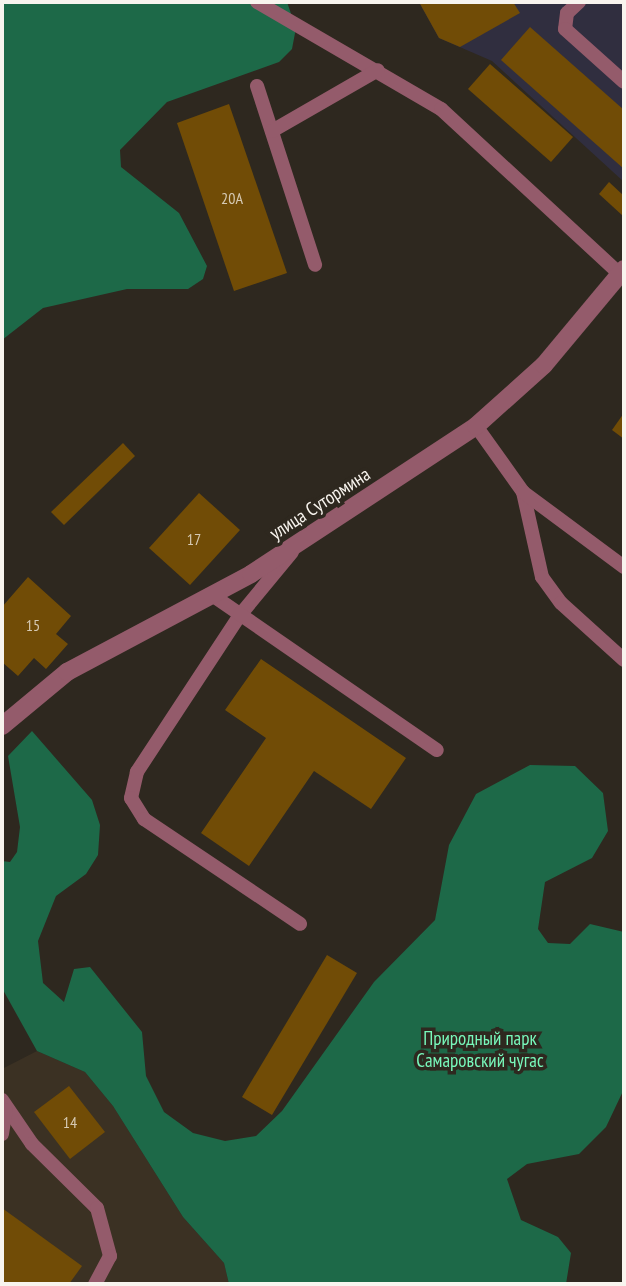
<!DOCTYPE html>
<meta charset="utf-8">
<style>
body{margin:0}
#map{position:relative;width:626px;height:1286px;overflow:hidden;background:#2e281f;font-family:"PT Sans Narrow",sans-serif}
div>[style]{position:absolute}
.commercial>*{inset:0;background:#302e3f}
.built>*{inset:0;background:#3b3123}
.forest>*{inset:0;background:#1d6948}
.building>*{inset:0;background:#714c06}
.service>*{height:14px;margin:-7px;padding:0 7px;transform-origin:7px;border-radius:7px;background:#945b6b}
.minor>*{height:18px;margin:-9px;padding:0 9px;transform-origin:9px;border-radius:9px;background:#945b6b}
span{translate:-50% -50%;white-space:nowrap;text-align:center;line-height:1.15;-webkit-text-stroke:7px #2e281f;paint-order:stroke}
.number-label{font-size:16px;color:#d6cab4}
.number-label span{-webkit-text-stroke-width:0}
.street-label{font-size:19px;color:#f8f4ee}
.park-label{font-size:19px;color:#78f8bb}
.frame{position:absolute;inset:0;border:4px solid #f8f4ee;pointer-events:none}
</style>
<div id="map">
<div class="commercial">
<i style="clip-path:polygon(419px 2px,624px 2px,624px 182px,492px 61px,439px 38px)"></i>
</div>
<div class="built">
<i style="clip-path:polygon(37px 1051px,85px 1072px,113px 1106px,183px 1217px,224px 1263px,229px 1284px,2px 1284px,2px 1069px)"></i>
</div>
<div class="forest">
<i style="clip-path:polygon(2px 2px,287px 2px,296px 28px,292px 49px,279px 62px,167px 102px,120px 150px,121px 167px,179px 213px,207px 266px,203px 279px,188px 289px,127px 289px,43px 308px,2px 340px)"></i>
<i style="clip-path:polygon(32px 731px,92px 800px,100px 825px,98px 855px,86px 874px,56px 896px,38px 941px,43px 983px,64px 1002px,74px 969px,90px 967px,142px 1032px,146px 1076px,164px 1112px,193px 1133px,225px 1141px,256px 1136px,282px 1111px,374px 982px,435px 920px,449px 845px,476px 794px,530px 765px,575px 766px,603px 793px,608px 831px,592px 858px,545px 882px,538px 929px,548px 943px,570px 944px,590px 924px,624px 932px,624px 1089px,606px 1127px,579px 1154px,527px 1164px,507px 1179px,521px 1220px,558px 1237px,571px 1253px,566px 1284px,229px 1284px,224px 1263px,183px 1217px,113px 1106px,85px 1072px,37px 1051px,2px 988px,2px 861px,10px 862px,17px 852px,20px 827px,8px 756px)"></i>
</div>
<div class="building">
<i style="clip-path:polygon(419px 2px,513px 2px,520px 13px,460px 47px,439px 38px)"></i>
<i style="clip-path:polygon(530px 27px,624px 110px,624px 169px,501px 60px)"></i>
<i style="clip-path:polygon(490px 64px,573px 137px,551px 162px,468px 89px)"></i>
<i style="clip-path:polygon(229px 104px,287px 273px,234px 291px,177px 123px)"></i>
<i style="clip-path:polygon(609px 182px,624px 196px,623px 216px,599px 194px)"></i>
<i style="clip-path:polygon(624px 413px,624px 439px,612px 430px)"></i>
<i style="clip-path:polygon(123px 443px,135px 456px,64px 525px,51px 512px)"></i>
<i style="clip-path:polygon(199px 493px,240px 530px,190px 585px,149px 548px)"></i>
<i style="clip-path:polygon(28px 577px,71px 616px,56px 634px,68px 644px,46px 669px,34px 658px,18px 676px,2px 662px,2px 607px)"></i>
<i style="clip-path:polygon(261px 659px,406px 758px,371px 809px,314px 771px,249px 866px,201px 833px,266px 738px,225px 710px)"></i>
<i style="clip-path:polygon(327px 955px,357px 973px,272px 1115px,242px 1097px)"></i>
<i style="clip-path:polygon(69px 1086px,105px 1132px,70px 1159px,34px 1112px)"></i>
<i style="clip-path:polygon(2px 1208px,82px 1266px,69px 1284px,2px 1284px)"></i>
</div>
<div class="service">
<i style="left:257px;top:2px;width:213px;rotate:30.2deg"></i>
<i style="left:441px;top:109px;width:243px;rotate:42.7deg"></i>
<i style="left:579px;top:2px;width:16px;rotate:137deg"></i>
<i style="left:567px;top:13px;width:16px;rotate:97deg"></i>
<i style="left:565px;top:29px;width:79px;rotate:41.9deg"></i>
<i style="left:257px;top:86px;width:188px;rotate:72deg"></i>
<i style="left:272px;top:131px;width:122px;rotate:-29.9deg"></i>
<i style="left:476px;top:426px;width:81px;rotate:54.5deg"></i>
<i style="left:523px;top:492px;width:87px;rotate:77.4deg"></i>
<i style="left:542px;top:577px;width:32px;rotate:54deg"></i>
<i style="left:561px;top:603px;width:85px;rotate:42.1deg"></i>
<i style="left:523px;top:492px;width:126px;rotate:36.6deg"></i>
<i style="left:292px;top:552px;width:82px;rotate:129.5deg"></i>
<i style="left:240px;top:615px;width:188px;rotate:123.3deg"></i>
<i style="left:137px;top:772px;width:27px;rotate:103deg"></i>
<i style="left:131px;top:798px;width:25px;rotate:58deg"></i>
<i style="left:144px;top:819px;width:188px;rotate:33.9deg"></i>
<i style="left:212px;top:595px;width:273px;rotate:34.6deg"></i>
<i style="left:2px;top:1100px;width:53px;rotate:55.7deg"></i>
<i style="left:32px;top:1144px;width:91px;rotate:44.6deg"></i>
<i style="left:97px;top:1208px;width:50px;rotate:74.8deg"></i>
<i style="left:110px;top:1256px;width:32px;rotate:118deg"></i>
<i style="left:2px;top:1134px;width:24px;rotate:-81deg"></i>
</div>
<div class="minor">
<i style="left:2px;top:726px;width:85px;rotate:-39.7deg"></i>
<i style="left:67px;top:672px;width:208px;rotate:-28deg"></i>
<i style="left:251px;top:574px;width:269px;rotate:-33.3deg"></i>
<i style="left:476px;top:426px;width:91px;rotate:-41.9deg"></i>
<i style="left:544px;top:365px;width:125px;rotate:-50.2deg"></i>
</div>
<div class="number-label">
<span style="left:232px;top:198px">20А</span>
<span style="left:194px;top:539px">17</span>
<span style="left:33px;top:625px">15</span>
<span style="left:70px;top:1122px">14</span>
</div>
<div class="street-label">
<span style="left:320px;top:504px;rotate:-33deg">улица Сутормина</span>
</div>
<div class="park-label">
<span style="left:480px;top:1050px">Природный парк<br>Самаровский чугас</span>
</div>
<div class="frame"></div>
</div>
